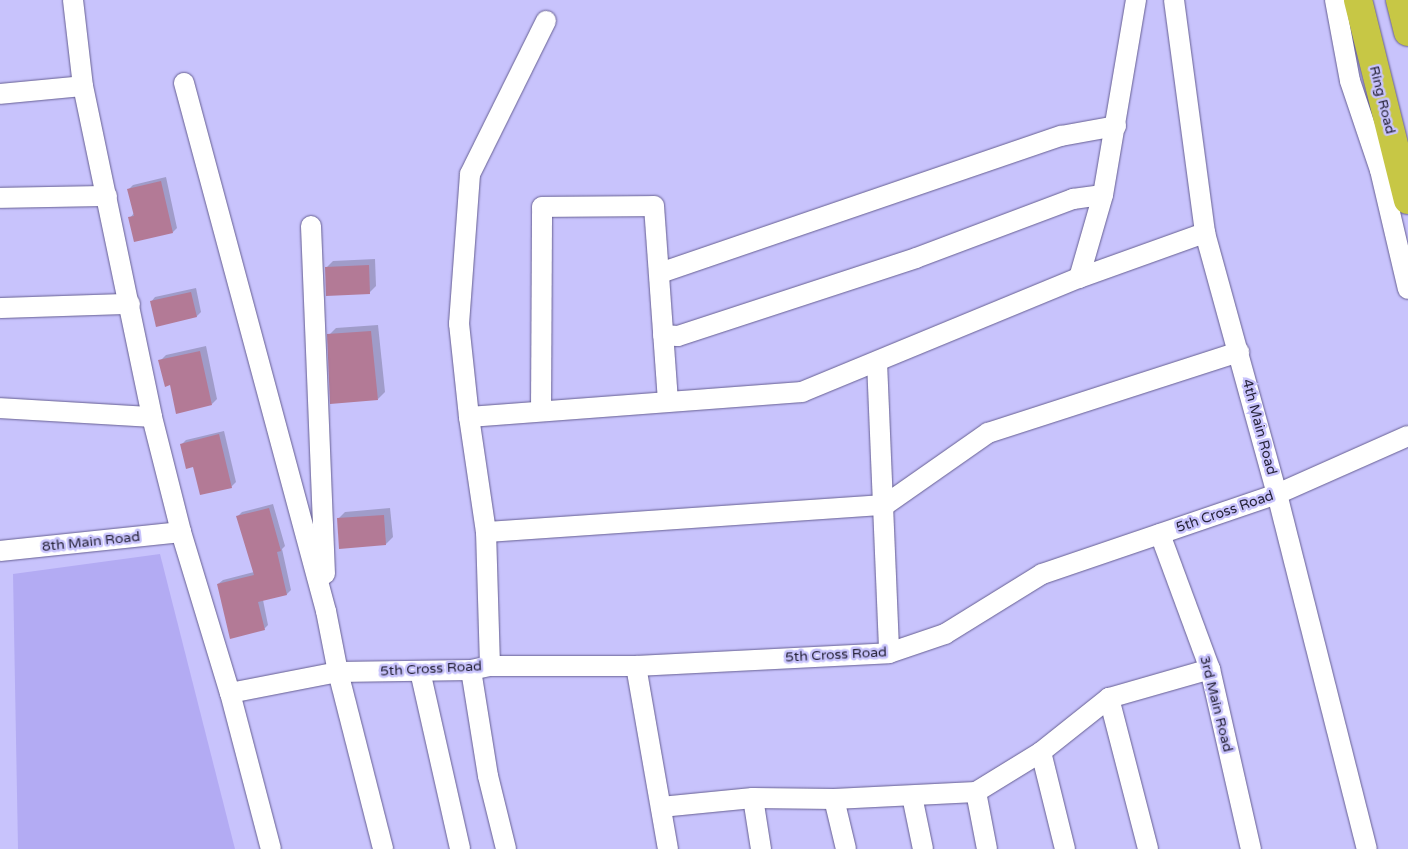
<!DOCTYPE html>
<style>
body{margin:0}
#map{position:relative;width:1408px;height:849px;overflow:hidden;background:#c8c3fc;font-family:"Varela Round",sans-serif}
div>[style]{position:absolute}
.green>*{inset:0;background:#b3abf3}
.shadow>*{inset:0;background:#0003}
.building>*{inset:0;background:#b37a96}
.roads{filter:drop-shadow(0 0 1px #665f92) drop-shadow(0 0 1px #665f92)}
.minor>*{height:20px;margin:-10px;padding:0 10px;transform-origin:10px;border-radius:10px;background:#fff}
.highway>*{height:28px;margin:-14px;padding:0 14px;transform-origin:14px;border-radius:14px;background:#c7c745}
span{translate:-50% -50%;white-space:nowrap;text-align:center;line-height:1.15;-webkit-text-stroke:5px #c8c3fc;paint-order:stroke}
.street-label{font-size:14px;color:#27243a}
</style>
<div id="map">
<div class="green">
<i style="clip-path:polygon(160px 554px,235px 849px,18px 849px,13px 574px)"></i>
</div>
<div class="shadow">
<i style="clip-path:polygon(166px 177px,177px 228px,173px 232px,130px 218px,134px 213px,129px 189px,133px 185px)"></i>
<i style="clip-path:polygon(375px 259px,376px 286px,369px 293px,326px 268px,333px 261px)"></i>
<i style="clip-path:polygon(196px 288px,201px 312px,197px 316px,157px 326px,151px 302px,155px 297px)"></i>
<i style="clip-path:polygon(378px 325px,385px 392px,378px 399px,329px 335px,336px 328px)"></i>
<i style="clip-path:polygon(206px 346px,217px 399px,212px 404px,171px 384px,160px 361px,166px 355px)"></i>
<i style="clip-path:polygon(224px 431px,236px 482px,231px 487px,194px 466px,182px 444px,186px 440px)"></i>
<i style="clip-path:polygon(273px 504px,285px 546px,282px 549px,291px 590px,287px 594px,263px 600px,268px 625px,264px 629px,218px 584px,223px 580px,254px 572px,238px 516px,242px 512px)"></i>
<i style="clip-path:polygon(390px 508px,393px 537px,386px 544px,338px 519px,345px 512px)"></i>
</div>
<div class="building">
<i style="clip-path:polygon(161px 181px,173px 233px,134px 242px,128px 217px,134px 216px,127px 189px)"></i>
<i style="clip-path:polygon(369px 265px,370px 294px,326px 296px,325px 267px)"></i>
<i style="clip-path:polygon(191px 292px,197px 317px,156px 327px,150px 301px)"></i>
<i style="clip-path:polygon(371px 331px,378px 400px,330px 404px,327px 334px)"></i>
<i style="clip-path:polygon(200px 351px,212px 405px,176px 414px,170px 385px,165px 387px,158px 360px)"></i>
<i style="clip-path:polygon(219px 434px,232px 488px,200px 495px,193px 467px,186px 469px,180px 444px)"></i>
<i style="clip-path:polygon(269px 508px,281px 551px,277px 552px,287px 595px,258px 602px,265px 630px,230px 639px,217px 584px,254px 575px,236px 516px)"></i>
<i style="clip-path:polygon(384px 515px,386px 545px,339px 549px,337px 518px)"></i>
</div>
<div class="roads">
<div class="minor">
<i style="left:73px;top:0;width:87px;rotate:83.4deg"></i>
<i style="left:83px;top:86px;width:338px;rotate:78.2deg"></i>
<i style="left:152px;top:417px;width:119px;rotate:75.8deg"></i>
<i style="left:181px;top:532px;width:168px;rotate:73.1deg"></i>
<i style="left:230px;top:693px;width:161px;rotate:75.3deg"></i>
<i style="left:1174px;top:0;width:235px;rotate:82.4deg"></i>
<i style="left:1205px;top:233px;width:271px;rotate:74.6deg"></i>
<i style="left:1277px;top:494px;width:366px;rotate:75.8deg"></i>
<i style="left:1335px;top:0;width:82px;rotate:79.5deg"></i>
<i style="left:1350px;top:81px;width:94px;rotate:71.4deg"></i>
<i style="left:1380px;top:170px;width:122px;rotate:76.8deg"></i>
<i style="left:184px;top:83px;width:547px;rotate:74.95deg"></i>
<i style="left:326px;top:611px;width:62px;rotate:78.9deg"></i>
<i style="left:338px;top:672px;width:183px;rotate:75.7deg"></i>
<i style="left:0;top:94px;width:83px;rotate:-5.5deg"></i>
<i style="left:0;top:198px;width:107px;rotate:-1.1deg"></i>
<i style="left:311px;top:226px;width:348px;rotate:87.7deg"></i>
<i style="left:660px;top:273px;width:424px;rotate:-18.9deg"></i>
<i style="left:1061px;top:136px;width:56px;rotate:-10.3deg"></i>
<i style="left:1079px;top:278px;width:86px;rotate:-73.9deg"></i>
<i style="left:1103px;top:195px;width:198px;rotate:-80.4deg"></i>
<i style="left:0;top:308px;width:130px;rotate:-1.8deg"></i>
<i style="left:663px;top:335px;width:15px;rotate:4deg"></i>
<i style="left:678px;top:336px;width:250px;rotate:-18.1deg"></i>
<i style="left:916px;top:258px;width:168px;rotate:-20.6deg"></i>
<i style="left:1073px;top:199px;width:30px;rotate:-8deg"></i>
<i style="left:877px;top:362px;width:291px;rotate:87.6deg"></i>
<i style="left:0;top:408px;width:152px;rotate:3.4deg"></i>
<i style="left:541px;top:411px;width:204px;rotate:-89.7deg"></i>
<i style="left:542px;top:207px;width:112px;rotate:-0.5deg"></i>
<i style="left:654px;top:206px;width:196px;rotate:85.9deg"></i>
<i style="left:469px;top:417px;width:94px;rotate:-96.1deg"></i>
<i style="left:459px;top:324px;width:150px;rotate:-85.8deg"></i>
<i style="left:470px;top:174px;width:171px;rotate:-63.6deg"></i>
<i style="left:486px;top:532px;width:400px;rotate:-3.9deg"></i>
<i style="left:885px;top:505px;width:126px;rotate:-35deg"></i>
<i style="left:988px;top:433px;width:264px;rotate:-17.9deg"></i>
<i style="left:1160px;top:534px;width:144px;rotate:69.7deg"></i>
<i style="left:1210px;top:669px;width:185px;rotate:77.2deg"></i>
<i style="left:0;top:551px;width:182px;rotate:-6deg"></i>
<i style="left:490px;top:666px;width:134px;rotate:-91.7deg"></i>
<i style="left:486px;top:532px;width:116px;rotate:-98.4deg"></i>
<i style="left:469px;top:417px;width:334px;rotate:-4.3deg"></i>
<i style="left:802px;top:392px;width:300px;rotate:-22.4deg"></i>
<i style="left:1079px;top:278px;width:134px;rotate:-19.7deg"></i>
<i style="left:636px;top:666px;width:186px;rotate:80.1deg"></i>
<i style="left:471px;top:670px;width:107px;rotate:80.9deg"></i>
<i style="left:488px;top:776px;width:75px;rotate:76.1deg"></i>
<i style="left:420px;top:671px;width:182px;rotate:77.3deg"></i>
<i style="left:230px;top:693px;width:110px;rotate:-11deg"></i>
<i style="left:338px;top:672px;width:133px;rotate:-0.9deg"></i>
<i style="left:471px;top:670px;width:19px;rotate:-12deg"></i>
<i style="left:490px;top:666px;width:146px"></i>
<i style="left:636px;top:666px;width:253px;rotate:-2.9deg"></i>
<i style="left:889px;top:653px;width:59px;rotate:-18.7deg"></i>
<i style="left:945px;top:634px;width:114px;rotate:-31.7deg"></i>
<i style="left:1042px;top:574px;width:248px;rotate:-18.8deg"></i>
<i style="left:1277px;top:494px;width:143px;rotate:-23.9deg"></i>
<i style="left:1109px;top:698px;width:156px;rotate:75.5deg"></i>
<i style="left:1041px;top:752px;width:100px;rotate:76.1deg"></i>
<i style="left:976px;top:792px;width:58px;rotate:79.1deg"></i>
<i style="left:912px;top:796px;width:54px;rotate:78.3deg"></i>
<i style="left:753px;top:798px;width:52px;rotate:81.1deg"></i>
<i style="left:834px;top:799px;width:51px;rotate:76.5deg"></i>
<i style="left:661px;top:807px;width:92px;rotate:-5.6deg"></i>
<i style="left:753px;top:798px;width:81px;rotate:0.7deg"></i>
<i style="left:834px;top:799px;width:142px;rotate:-2.8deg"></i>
<i style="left:976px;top:792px;width:76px;rotate:-31.6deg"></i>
<i style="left:1041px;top:752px;width:87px;rotate:-38.5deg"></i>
<i style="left:1109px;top:698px;width:105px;rotate:-16deg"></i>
</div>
<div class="highway">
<i style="left:1358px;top:0;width:206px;rotate:76deg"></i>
<i style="left:1400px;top:0;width:33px;rotate:76deg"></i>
</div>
</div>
<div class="street-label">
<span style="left:1382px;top:100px;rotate:76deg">Ring Road</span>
<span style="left:1259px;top:427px;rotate:75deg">4th Main Road</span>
<span style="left:1225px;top:512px;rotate:-19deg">5th Cross Road</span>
<span style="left:91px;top:542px;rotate:-6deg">8th Main Road</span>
<span style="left:836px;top:655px;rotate:-3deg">5th Cross Road</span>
<span style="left:431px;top:669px;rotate:-3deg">5th Cross Road</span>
<span style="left:1216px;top:704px;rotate:76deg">3rd Main Road</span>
</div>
</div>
